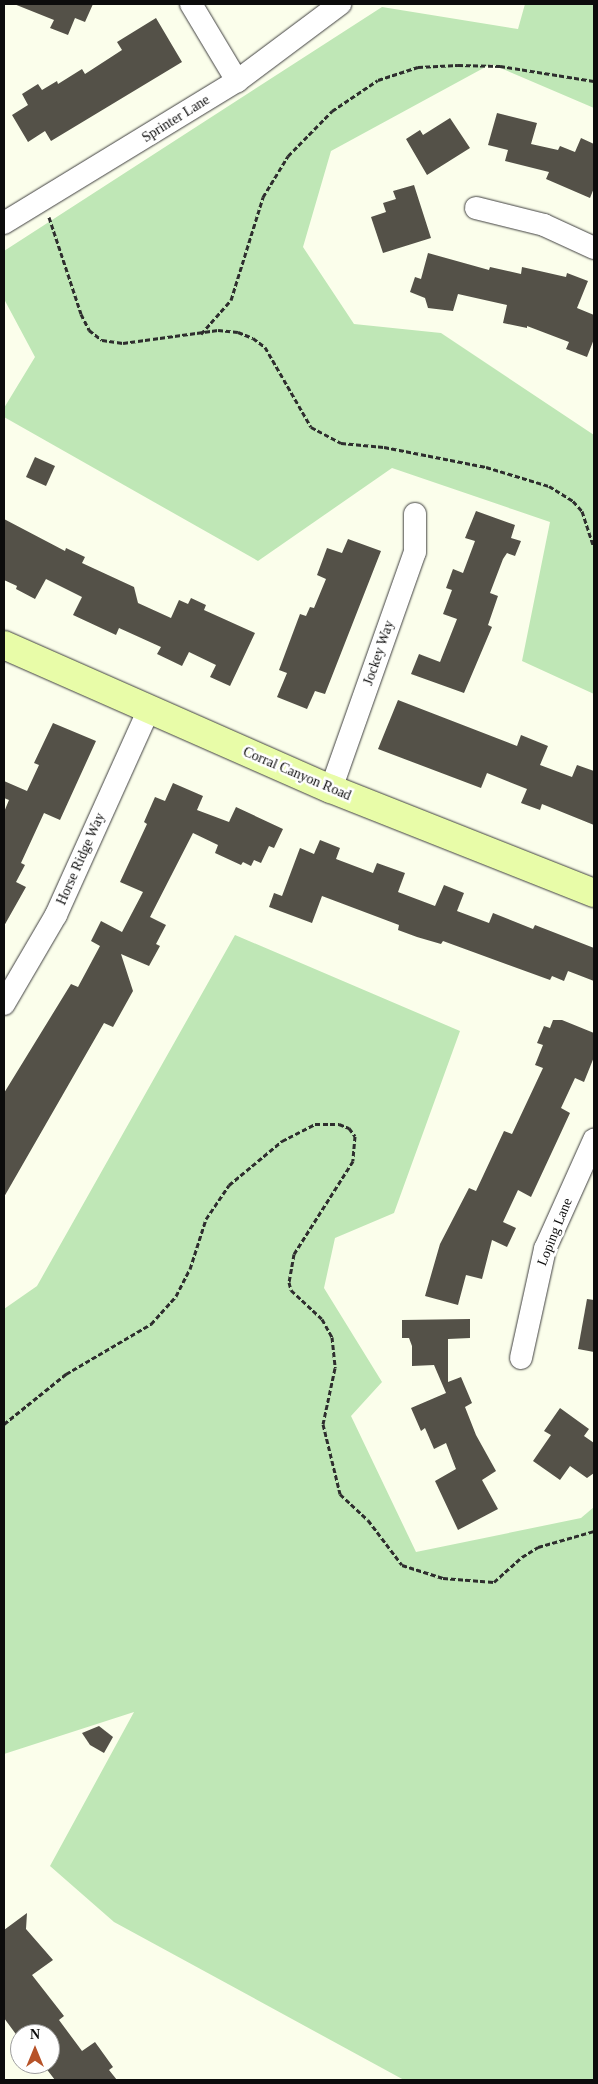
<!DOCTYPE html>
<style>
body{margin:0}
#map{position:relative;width:598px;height:2084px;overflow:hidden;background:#fbfeeb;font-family:"Times New Roman",serif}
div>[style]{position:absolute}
.green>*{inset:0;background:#bfe7b6}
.building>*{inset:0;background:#545148}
.path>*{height:3px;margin-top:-1.5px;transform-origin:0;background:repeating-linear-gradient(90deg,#2e2e2e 0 5px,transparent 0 7.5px)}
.roads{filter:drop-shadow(0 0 1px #3f3f3f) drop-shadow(0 0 1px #3f3f3f)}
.street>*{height:22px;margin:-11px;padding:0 11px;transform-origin:11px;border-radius:11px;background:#fff}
.secondary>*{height:28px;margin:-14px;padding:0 14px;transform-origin:14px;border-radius:14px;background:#e8fca8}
span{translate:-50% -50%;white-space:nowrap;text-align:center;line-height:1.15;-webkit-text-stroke:5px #fff;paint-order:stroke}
.street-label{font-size:14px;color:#0c0c0c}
.frame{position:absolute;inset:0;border:5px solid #0c0c0c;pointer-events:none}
.north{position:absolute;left:10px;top:2024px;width:50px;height:50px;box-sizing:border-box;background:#fff;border:1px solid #9e9e9e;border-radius:50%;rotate:0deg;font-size:14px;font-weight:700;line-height:20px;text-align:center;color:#0c0c0c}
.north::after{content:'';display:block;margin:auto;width:18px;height:22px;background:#b75329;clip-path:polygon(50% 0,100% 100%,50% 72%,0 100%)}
</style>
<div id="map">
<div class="green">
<i style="clip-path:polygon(525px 4px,594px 4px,594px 108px,491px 64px,331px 151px,303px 247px,354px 324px,441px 333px,594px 435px,594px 694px,522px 661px,550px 522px,392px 468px,258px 561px,4px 417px,4px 408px,35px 357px,4px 299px,4px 251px,382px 7px,518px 29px)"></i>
<i style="clip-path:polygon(235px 935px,460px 1031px,394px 1213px,335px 1238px,324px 1288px,382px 1382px,351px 1416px,416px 1552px,581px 1518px,594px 1507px,594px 2080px,404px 2080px,114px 1922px,50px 1866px,134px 1712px,4px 1754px,4px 1309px,37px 1286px)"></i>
</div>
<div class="building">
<i style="clip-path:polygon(14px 4px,93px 4px,85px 22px,75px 18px,68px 35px,50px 28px,54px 20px)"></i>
<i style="clip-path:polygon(156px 18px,182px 62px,51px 141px,45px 131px,28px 142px,12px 115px,28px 105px,22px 94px,38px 84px,42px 90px,57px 81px,58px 84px,82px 69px,85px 74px,122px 50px,117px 42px)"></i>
<i style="clip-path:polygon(497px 113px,537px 123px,531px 144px,558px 150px,560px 146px,575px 152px,581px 138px,594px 144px,594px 188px,590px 198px,546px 179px,549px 172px,505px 161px,508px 150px,488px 145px)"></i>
<i style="clip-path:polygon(450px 118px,470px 148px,427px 175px,406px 139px,420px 130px,423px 135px)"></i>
<i style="clip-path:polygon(414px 185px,431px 238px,383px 253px,371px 217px,386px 212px,383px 203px,396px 199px,393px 191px)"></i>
<i style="clip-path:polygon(428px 253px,489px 270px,490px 267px,521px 274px,522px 267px,566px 277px,567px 273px,588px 281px,577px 308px,594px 315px,594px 339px,587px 357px,566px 349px,569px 342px,527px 326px,527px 328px,503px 323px,507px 305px,458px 294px,453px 311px,428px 308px,425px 298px,410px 292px,415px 277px,421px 279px)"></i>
<i style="clip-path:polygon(35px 457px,55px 466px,46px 486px,26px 477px)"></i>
<i style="clip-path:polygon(476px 511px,515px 525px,511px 538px,521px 541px,515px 556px,507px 553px,503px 559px,490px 593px,498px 596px,488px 625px,492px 627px,464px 693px,411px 674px,419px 654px,440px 662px,457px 619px,443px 614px,452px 590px,446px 588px,453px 569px,463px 573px,475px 541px,465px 538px)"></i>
<i style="clip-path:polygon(4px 519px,65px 551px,66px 548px,85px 557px,82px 563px,134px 587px,138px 603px,171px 618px,179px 600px,188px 604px,191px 598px,206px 605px,204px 610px,255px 633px,230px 686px,210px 677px,216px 665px,189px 652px,182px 666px,157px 654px,161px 647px,119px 628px,116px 635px,73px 615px,82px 597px,46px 579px,35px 599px,16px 589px,17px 586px,4px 580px)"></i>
<i style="clip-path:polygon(348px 539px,381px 551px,325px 694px,315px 691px,307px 709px,277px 697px,287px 673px,279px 670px,300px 614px,306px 616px,310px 607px,314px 608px,326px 579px,317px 575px,327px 548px,342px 553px)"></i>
<i style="clip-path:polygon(398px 700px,517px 746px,521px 735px,548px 746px,540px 765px,572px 777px,577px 765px,594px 771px,594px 825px,542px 804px,540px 810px,521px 803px,527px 789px,487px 773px,481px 788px,378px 749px)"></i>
<i style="clip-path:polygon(53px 723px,96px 741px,60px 820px,44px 813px,21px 863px,25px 865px,16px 882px,26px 887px,4px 926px,4px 812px,9px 800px,4px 798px,4px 781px,27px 791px,39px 765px,34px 763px)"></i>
<i style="clip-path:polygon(173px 783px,203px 796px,197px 810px,229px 822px,236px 807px,283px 829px,274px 848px,269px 846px,261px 863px,254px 860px,251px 866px,243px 862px,241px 865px,215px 853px,218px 845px,193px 833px,150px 917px,166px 925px,156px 944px,160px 946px,149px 966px,121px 954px,133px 991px,113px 1027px,104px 1023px,4px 1197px,4px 1093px,71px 984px,78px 987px,100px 946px,91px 941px,101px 921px,122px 932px,143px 892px,120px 882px,147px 824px,144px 822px,155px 797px,165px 801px)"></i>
<i style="clip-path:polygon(320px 840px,340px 848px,336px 859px,373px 873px,377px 863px,405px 873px,398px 892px,435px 906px,444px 885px,464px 893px,457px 911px,489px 923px,493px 913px,533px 929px,535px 925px,594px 948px,594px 981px,568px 971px,564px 981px,552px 976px,550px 980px,443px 941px,441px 944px,417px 937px,398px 930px,399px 925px,322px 896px,312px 923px,269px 907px,274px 893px,282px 896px,300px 848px,314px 854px)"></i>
<i style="clip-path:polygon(553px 1020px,562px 1020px,594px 1033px,594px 1057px,584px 1082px,575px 1078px,561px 1108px,570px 1113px,558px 1139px,531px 1197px,518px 1190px,503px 1222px,516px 1228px,507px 1247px,492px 1240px,482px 1279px,466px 1275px,458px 1305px,425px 1296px,440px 1244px,469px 1188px,476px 1191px,504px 1131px,512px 1134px,543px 1068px,535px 1065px,543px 1045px,537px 1043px,544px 1026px,550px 1028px)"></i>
<i style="clip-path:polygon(587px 1299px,594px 1300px,594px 1352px,578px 1349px)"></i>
<i style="clip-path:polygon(470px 1319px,470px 1338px,448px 1339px,448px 1382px,461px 1377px,472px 1403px,465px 1407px,476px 1435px,496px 1471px,482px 1480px,498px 1509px,458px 1530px,435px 1481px,456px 1469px,446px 1443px,434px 1449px,425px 1428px,421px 1431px,411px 1408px,446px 1393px,434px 1365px,412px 1366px,412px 1346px,409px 1338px,402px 1338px,402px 1320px)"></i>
<i style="clip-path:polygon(560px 1408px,589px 1429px,584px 1436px,594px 1443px,594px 1473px,587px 1478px,570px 1466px,560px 1480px,533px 1461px,551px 1435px,544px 1431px)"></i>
<i style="clip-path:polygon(99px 1726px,113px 1737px,104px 1753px,90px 1745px,82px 1733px)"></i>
<i style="clip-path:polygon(27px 1913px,26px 1929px,53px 1960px,32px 1975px,64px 2016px,59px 2020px,82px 2051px,95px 2042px,113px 2067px,109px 2070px,117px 2080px,55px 2080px,45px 2067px,50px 2064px,50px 2034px,20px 2034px,18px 2037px,4px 2018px,4px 1930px)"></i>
</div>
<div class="path">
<i style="left:49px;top:217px;width:102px;rotate:71.7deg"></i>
<i style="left:81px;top:314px;width:18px;rotate:63deg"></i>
<i style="left:89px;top:330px;width:16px;rotate:38deg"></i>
<i style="left:102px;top:340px;width:21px;rotate:8deg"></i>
<i style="left:123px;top:343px;width:96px;rotate:-7.8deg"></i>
<i style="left:218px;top:330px;width:20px;rotate:6deg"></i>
<i style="left:238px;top:332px;width:16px;rotate:22deg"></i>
<i style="left:253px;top:338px;width:15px;rotate:37deg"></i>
<i style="left:265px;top:347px;width:92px;rotate:60.1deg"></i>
<i style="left:311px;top:427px;width:34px;rotate:28deg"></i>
<i style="left:341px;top:443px;width:43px;rotate:5.3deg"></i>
<i style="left:384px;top:447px;width:104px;rotate:11.1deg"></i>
<i style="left:486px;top:467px;width:66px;rotate:16.8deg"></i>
<i style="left:549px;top:486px;width:28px;rotate:32deg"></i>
<i style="left:573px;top:501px;width:13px;rotate:48deg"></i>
<i style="left:582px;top:511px;width:38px;rotate:72deg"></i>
<i style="left:201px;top:334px;width:45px;rotate:-48.6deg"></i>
<i style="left:231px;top:300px;width:108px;rotate:-72.7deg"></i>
<i style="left:263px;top:197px;width:48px;rotate:-58.6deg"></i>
<i style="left:288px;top:156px;width:63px;rotate:-45.6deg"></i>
<i style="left:332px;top:111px;width:55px;rotate:-34deg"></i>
<i style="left:378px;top:80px;width:42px;rotate:-18deg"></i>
<i style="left:418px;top:67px;width:40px;rotate:-2.9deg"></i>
<i style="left:458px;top:65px;width:42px;rotate:1.4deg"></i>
<i style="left:500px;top:66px;width:95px;rotate:9.1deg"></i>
<i style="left:4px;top:1424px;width:80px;rotate:-38.9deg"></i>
<i style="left:66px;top:1374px;width:99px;rotate:-30.5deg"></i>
<i style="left:151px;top:1324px;width:38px;rotate:-48deg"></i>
<i style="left:176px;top:1296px;width:30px;rotate:-63deg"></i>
<i style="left:190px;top:1269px;width:52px;rotate:-72.3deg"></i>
<i style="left:206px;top:1219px;width:41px;rotate:-55.9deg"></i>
<i style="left:229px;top:1185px;width:69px;rotate:-39.7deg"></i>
<i style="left:282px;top:1141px;width:37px;rotate:-27deg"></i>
<i style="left:315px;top:1124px;width:24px"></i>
<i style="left:339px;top:1124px;width:11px;rotate:22deg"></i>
<i style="left:349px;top:1128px;width:10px;rotate:53deg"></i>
<i style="left:355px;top:1136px;width:25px;rotate:95deg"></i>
<i style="left:353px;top:1161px;width:110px;rotate:122.4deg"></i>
<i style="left:294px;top:1254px;width:28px;rotate:100deg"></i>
<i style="left:289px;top:1282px;width:8px;rotate:76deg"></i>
<i style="left:291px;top:1290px;width:42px;rotate:43.1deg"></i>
<i style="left:322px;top:1319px;width:21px;rotate:61deg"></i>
<i style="left:332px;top:1337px;width:31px;rotate:84deg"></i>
<i style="left:335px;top:1368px;width:57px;rotate:102.1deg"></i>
<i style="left:323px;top:1424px;width:72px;rotate:76.3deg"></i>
<i style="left:340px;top:1494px;width:38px;rotate:43deg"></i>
<i style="left:368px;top:1520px;width:56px;rotate:52.9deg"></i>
<i style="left:402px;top:1565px;width:43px;rotate:17.6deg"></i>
<i style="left:443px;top:1578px;width:51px;rotate:4.5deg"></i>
<i style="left:494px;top:1582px;width:38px;rotate:-42deg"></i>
<i style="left:522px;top:1557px;width:19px;rotate:-32deg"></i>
<i style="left:538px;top:1547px;width:58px;rotate:-15.9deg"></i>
</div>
<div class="roads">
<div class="street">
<i style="left:191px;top:4px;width:90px;rotate:59.1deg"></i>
<i style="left:476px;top:208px;width:70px;rotate:14deg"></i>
<i style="left:544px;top:225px;width:55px;rotate:24.7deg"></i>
<i style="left:4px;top:223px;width:273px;rotate:-31.4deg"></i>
<i style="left:237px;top:81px;width:129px;rotate:-36.8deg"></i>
<i style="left:331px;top:789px;width:251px;rotate:-70.5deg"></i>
<i style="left:415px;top:552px;width:38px;rotate:-90deg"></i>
<i style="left:4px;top:1004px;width:103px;rotate:-59.7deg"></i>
<i style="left:56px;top:915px;width:226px;rotate:-65.7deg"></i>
<i style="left:521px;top:1358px;width:112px;rotate:-77.6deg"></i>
<i style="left:545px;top:1249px;width:120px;rotate:-65.8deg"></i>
</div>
<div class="secondary">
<i style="left:4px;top:645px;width:357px;rotate:23.8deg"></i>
<i style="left:331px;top:789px;width:283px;rotate:21.6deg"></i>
</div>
</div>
<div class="street-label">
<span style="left:176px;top:119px;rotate:-32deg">Sprinter Lane</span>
<span style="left:379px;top:653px;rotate:-71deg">Jockey Way</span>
<span style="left:297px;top:774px;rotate:23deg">Corral Canyon Road</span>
<span style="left:81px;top:859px;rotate:-66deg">Horse Ridge Way</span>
<span style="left:555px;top:1232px;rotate:-68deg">Loping Lane</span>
</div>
<div class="frame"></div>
<div class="north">N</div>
</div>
